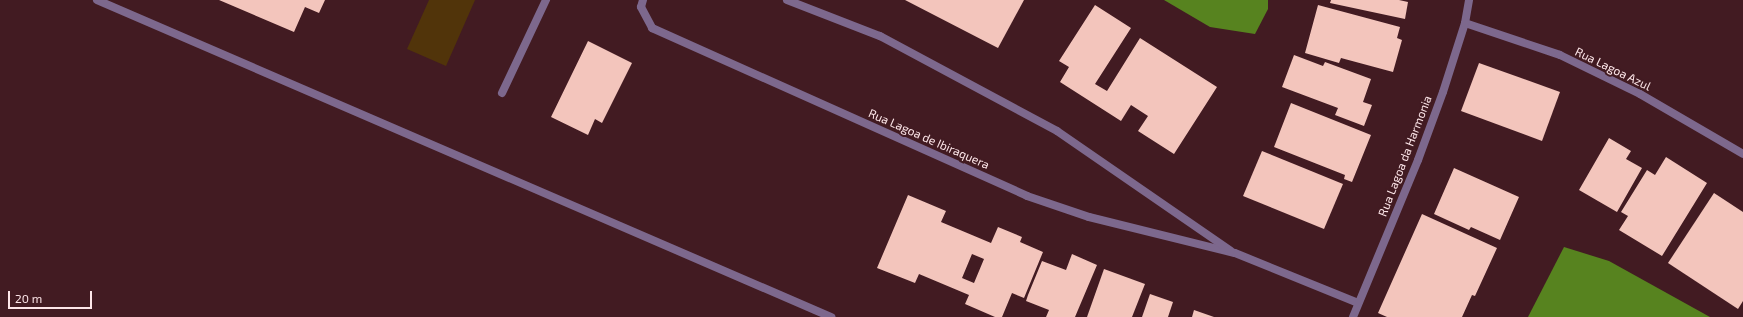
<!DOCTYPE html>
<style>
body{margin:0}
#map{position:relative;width:1743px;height:317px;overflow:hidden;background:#421b22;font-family:"Exo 2",sans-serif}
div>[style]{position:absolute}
.green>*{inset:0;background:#51340a}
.water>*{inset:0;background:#57831f}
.building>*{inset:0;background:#f3c5bc}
.street>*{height:8px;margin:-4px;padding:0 4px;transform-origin:4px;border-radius:4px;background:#7d688d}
span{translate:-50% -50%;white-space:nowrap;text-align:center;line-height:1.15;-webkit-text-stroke:4px #421b22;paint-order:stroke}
.street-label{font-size:12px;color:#fde6e9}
.scale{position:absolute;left:8px;top:291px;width:84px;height:18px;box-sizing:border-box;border:2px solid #fde6e9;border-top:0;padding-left:5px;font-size:12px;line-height:14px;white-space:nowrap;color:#fde6e9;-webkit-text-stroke:3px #421b22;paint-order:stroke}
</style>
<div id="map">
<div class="green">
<i style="clip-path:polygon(429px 0,475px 0,446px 66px,407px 49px)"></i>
</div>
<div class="water">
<i style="clip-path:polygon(1164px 0,1268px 0,1268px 9px,1255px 34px,1210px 27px)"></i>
<i style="clip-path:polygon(1564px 247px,1609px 261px,1710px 317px,1528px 317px)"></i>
</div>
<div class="building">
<i style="clip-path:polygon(219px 0,325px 0,319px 13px,305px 7px,294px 32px)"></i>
<i style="clip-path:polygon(905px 0,1024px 0,998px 48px)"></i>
<i style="clip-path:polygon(1331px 0,1399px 0,1408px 2px,1405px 19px,1330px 3px)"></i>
<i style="clip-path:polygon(1095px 5px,1131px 28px,1095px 84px,1107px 91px,1140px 38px,1217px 87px,1174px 154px,1138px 131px,1148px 116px,1131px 105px,1121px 121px,1060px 82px,1069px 67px,1059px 61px)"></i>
<i style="clip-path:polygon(1318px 5px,1400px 27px,1397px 38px,1402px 40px,1393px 72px,1341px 58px,1339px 63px,1305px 53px)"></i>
<i style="clip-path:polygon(588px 41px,632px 63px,602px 123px,595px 119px,588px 135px,551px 117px)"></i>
<i style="clip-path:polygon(1294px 55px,1323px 66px,1325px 62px,1371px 79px,1363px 102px,1372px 105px,1364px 126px,1335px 115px,1338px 108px,1282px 87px)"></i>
<i style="clip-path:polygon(1479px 63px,1560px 92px,1542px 141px,1461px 111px)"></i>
<i style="clip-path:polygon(1291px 103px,1371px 135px,1352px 182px,1344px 179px,1345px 175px,1274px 147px)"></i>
<i style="clip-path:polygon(1609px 138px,1631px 151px,1626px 159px,1642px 168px,1617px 212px,1579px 190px)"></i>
<i style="clip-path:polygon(1262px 151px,1343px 184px,1324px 229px,1243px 196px)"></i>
<i style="clip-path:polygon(1666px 157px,1707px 183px,1662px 256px,1619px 230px,1628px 216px,1621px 212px,1647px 170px,1655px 175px)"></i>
<i style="clip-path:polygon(1454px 168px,1519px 197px,1500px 240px,1471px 227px,1469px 230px,1434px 214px)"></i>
<i style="clip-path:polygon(1714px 193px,1743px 212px,1743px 301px,1738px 309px,1668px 263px)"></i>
<i style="clip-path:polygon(evenodd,908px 195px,946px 211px,941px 222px,991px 243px,998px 227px,1022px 237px,1020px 242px,1043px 252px,1024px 298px,1012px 293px,1002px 317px,995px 317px,965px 304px,969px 295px,919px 274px,915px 283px,877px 268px,908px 195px,972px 254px,984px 259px,974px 283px,962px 278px,972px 254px)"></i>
<i style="clip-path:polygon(1422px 214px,1497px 248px,1475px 296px,1472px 295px,1462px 317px,1387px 317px,1378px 313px)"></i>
<i style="clip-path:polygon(1072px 254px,1097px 265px,1075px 317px,1046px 317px,1049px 310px,1026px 301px,1028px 295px,1042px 261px,1066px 270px)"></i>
<i style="clip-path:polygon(1104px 269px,1145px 284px,1132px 317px,1087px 317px)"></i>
<i style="clip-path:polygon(1150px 294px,1173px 302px,1168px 317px,1142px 317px)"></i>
<i style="clip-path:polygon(1194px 310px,1214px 317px,1192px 317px)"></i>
</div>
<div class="street">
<i style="left:97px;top:0;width:800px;rotate:23.36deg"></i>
<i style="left:643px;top:0;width:7px;rotate:106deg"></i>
<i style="left:641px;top:7px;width:24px;rotate:62deg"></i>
<i style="left:652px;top:28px;width:411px;rotate:24.1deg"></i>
<i style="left:1027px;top:196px;width:65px;rotate:18.7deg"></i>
<i style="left:1089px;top:217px;width:150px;rotate:13.9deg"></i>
<i style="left:1235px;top:253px;width:133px;rotate:22.1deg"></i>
<i style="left:787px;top:0;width:100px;rotate:21.2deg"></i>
<i style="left:880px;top:36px;width:201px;rotate:28.2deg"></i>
<i style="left:1057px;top:131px;width:211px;rotate:34.6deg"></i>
<i style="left:1465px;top:23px;width:100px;rotate:18.6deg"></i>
<i style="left:1560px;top:55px;width:89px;rotate:26deg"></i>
<i style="left:1640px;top:94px;width:119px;rotate:30.2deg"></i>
<i style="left:502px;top:93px;width:103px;rotate:-64.7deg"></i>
<i style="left:1353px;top:317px;width:170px;rotate:-67.5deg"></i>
<i style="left:1418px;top:160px;width:72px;rotate:-69.8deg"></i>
<i style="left:1443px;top:92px;width:72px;rotate:-72.3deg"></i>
<i style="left:1465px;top:23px;width:23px;rotate:-80deg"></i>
</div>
<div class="street-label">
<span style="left:1613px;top:69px;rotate:26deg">Rua Lagoa Azul</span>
<span style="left:929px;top:139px;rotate:24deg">Rua Lagoa de Ibiraquera</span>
<span style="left:1405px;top:156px;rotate:-69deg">Rua Lagoa da Harmonia</span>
</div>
<div class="scale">20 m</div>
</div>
